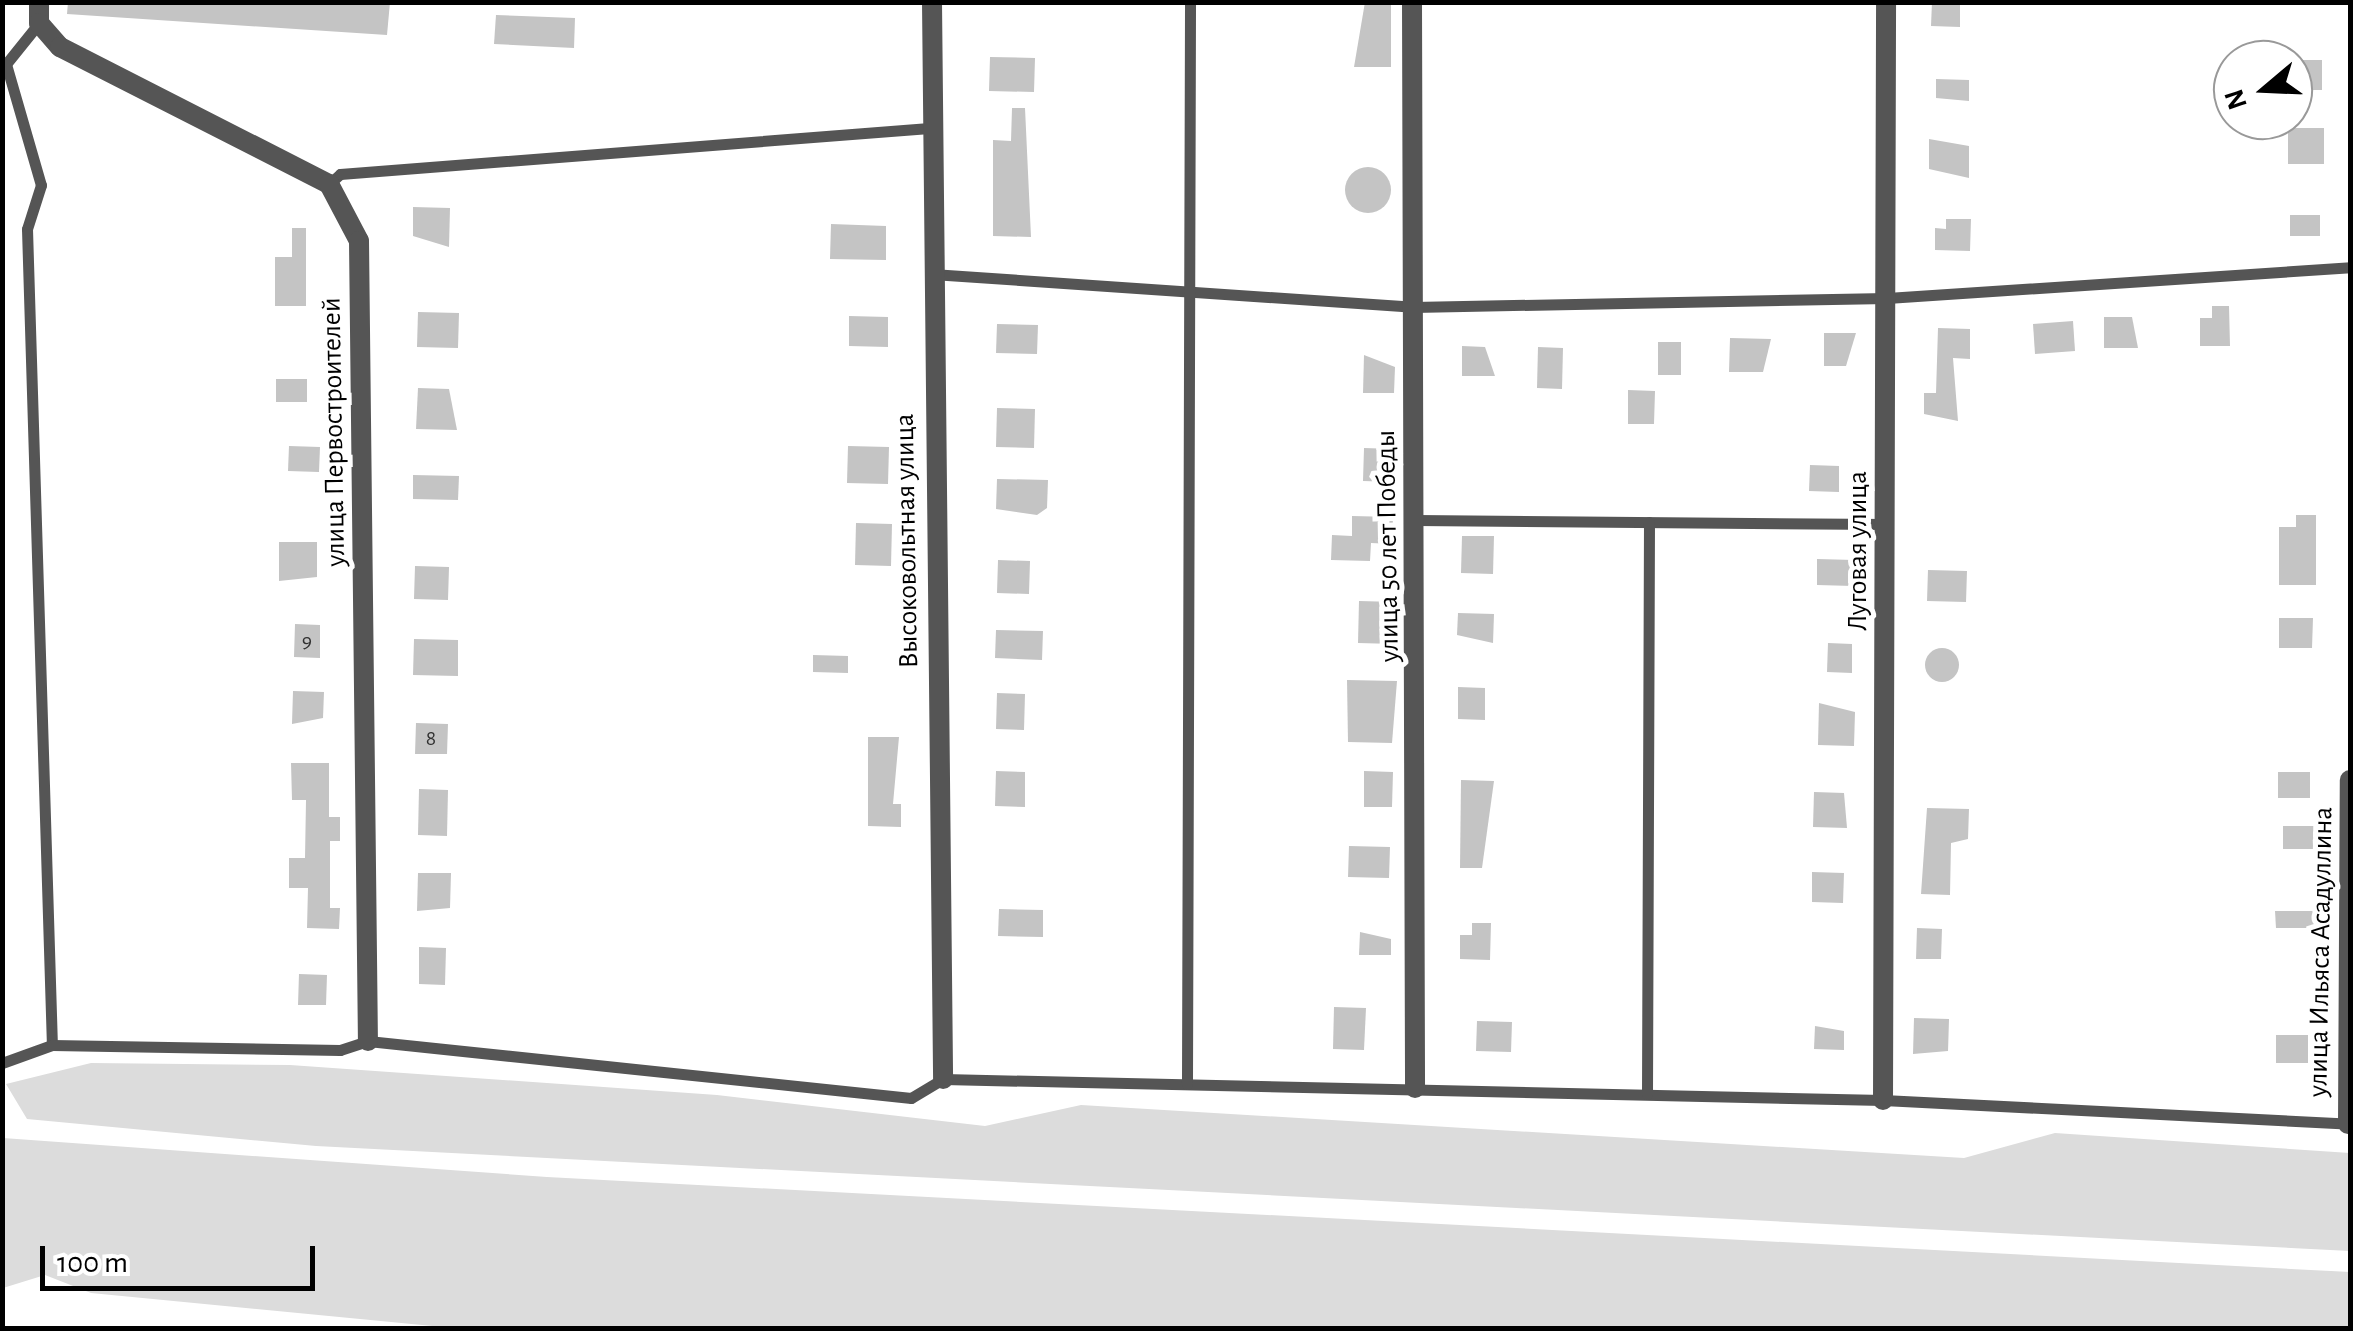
<!DOCTYPE html>
<meta charset="utf-8">
<style>
body{margin:0}
#map{position:relative;width:2353px;height:1331px;overflow:hidden;background:#fff;font-family:"Alegreya Sans",sans-serif}
div>[style]{position:absolute}
.green>*{inset:0;background:#dcdcdc}
.building>*{inset:0;background:#c4c4c4}
.round{border-radius:50%}
.service>*{height:11px;margin:-5.5px;padding:0 5.5px;transform-origin:5.5px;border-radius:5.5px;background:#555}
.minor>*{height:20px;margin:-10px;padding:0 10px;transform-origin:10px;border-radius:10px;background:#555}
span{translate:-50% -50%;white-space:nowrap;text-align:center;line-height:1.15;-webkit-text-stroke:10px #fff;paint-order:stroke}
.number-label{font-size:22px;color:#313131}
.number-label span{-webkit-text-stroke-width:0}
.street-label{font-size:28px;color:#000}
.frame{position:absolute;inset:0;border:5px solid #000;pointer-events:none}
.north{position:absolute;left:2213px;top:40px;width:100px;height:100px;box-sizing:border-box;background:#fff;border:2px solid #999;border-radius:50%;rotate:251deg;font-size:28px;font-weight:700;line-height:40px;text-align:center;color:#000}
.north::after{content:'';display:block;margin:auto;width:35px;height:45px;background:#000;clip-path:polygon(50% 0,100% 100%,50% 72%,0 100%)}
.scale{position:absolute;left:40px;top:1246px;width:275px;height:45px;box-sizing:border-box;border:5px solid #000;border-top:0;padding-left:12px;font-size:30px;line-height:35px;white-space:nowrap;color:#000;-webkit-text-stroke:8px #fff;paint-order:stroke}
</style>
<div id="map">
<div class="green">
<i style="clip-path:polygon(91px 1063px,290px 1065px,717px 1095px,985px 1126px,1081px 1105px,1964px 1158px,2055px 1133px,2350px 1153px,2350px 1251px,316px 1146px,27px 1119px,6px 1084px)"></i>
<i style="clip-path:polygon(3px 1138px,547px 1177px,2350px 1272px,2350px 1328px,453px 1328px,91px 1293px,45px 1275px,3px 1288px)"></i>
</div>
<div class="building">
<i style="clip-path:polygon(68px 2px,390px 2px,387px 35px,67px 14px)"></i>
<i style="clip-path:polygon(1365px 2px,1391px 2px,1391px 67px,1354px 67px)"></i>
<i style="clip-path:polygon(1932px 2px,1960px 2px,1960px 27px,1931px 26px)"></i>
<i style="clip-path:polygon(496px 15px,575px 18px,574px 48px,494px 44px)"></i>
<i style="clip-path:polygon(990px 57px,1035px 58px,1034px 92px,989px 91px)"></i>
<i style="clip-path:polygon(2293px 60px,2322px 60px,2322px 90px,2293px 90px)"></i>
<i style="clip-path:polygon(1936px 79px,1969px 80px,1969px 101px,1936px 98px)"></i>
<i style="clip-path:polygon(1012px 108px,1025px 108px,1031px 237px,993px 236px,993px 140px,1011px 141px)"></i>
<i style="clip-path:polygon(2288px 128px,2324px 128px,2324px 164px,2288px 164px)"></i>
<i style="clip-path:polygon(1929px 139px,1969px 146px,1969px 178px,1929px 169px)"></i>
<i class="round" style="left:1345px;top:167px;width:46px;height:46px"></i>
<i style="clip-path:polygon(413px 207px,450px 208px,449px 247px,413px 236px)"></i>
<i style="clip-path:polygon(2290px 215px,2320px 215px,2320px 236px,2290px 236px)"></i>
<i style="clip-path:polygon(1946px 219px,1971px 219px,1970px 251px,1935px 250px,1935px 228px,1946px 229px)"></i>
<i style="clip-path:polygon(831px 224px,886px 226px,886px 260px,830px 259px)"></i>
<i style="clip-path:polygon(292px 228px,306px 228px,306px 306px,275px 306px,275px 257px,292px 257px)"></i>
<i style="clip-path:polygon(2212px 306px,2229px 306px,2230px 346px,2200px 346px,2200px 318px,2212px 318px)"></i>
<i style="clip-path:polygon(418px 312px,459px 313px,458px 348px,417px 347px)"></i>
<i style="clip-path:polygon(849px 316px,888px 317px,888px 347px,849px 346px)"></i>
<i style="clip-path:polygon(2104px 317px,2132px 317px,2138px 348px,2104px 348px)"></i>
<i style="clip-path:polygon(2073px 321px,2075px 351px,2035px 354px,2033px 324px)"></i>
<i style="clip-path:polygon(997px 324px,1038px 325px,1037px 354px,996px 353px)"></i>
<i style="clip-path:polygon(1938px 328px,1970px 329px,1970px 359px,1953px 358px,1958px 421px,1924px 414px,1924px 393px,1936px 393px)"></i>
<i style="clip-path:polygon(1824px 333px,1856px 333px,1846px 366px,1824px 366px)"></i>
<i style="clip-path:polygon(1730px 338px,1771px 339px,1763px 372px,1729px 372px)"></i>
<i style="clip-path:polygon(1658px 342px,1681px 342px,1681px 375px,1658px 375px)"></i>
<i style="clip-path:polygon(1462px 346px,1485px 347px,1495px 376px,1462px 376px)"></i>
<i style="clip-path:polygon(1538px 347px,1563px 348px,1562px 389px,1537px 388px)"></i>
<i style="clip-path:polygon(1364px 355px,1395px 367px,1394px 393px,1363px 393px)"></i>
<i style="clip-path:polygon(276px 379px,307px 379px,307px 402px,276px 402px)"></i>
<i style="clip-path:polygon(418px 388px,449px 389px,457px 430px,416px 429px)"></i>
<i style="clip-path:polygon(1628px 390px,1655px 391px,1654px 424px,1628px 424px)"></i>
<i style="clip-path:polygon(997px 408px,1035px 409px,1034px 448px,996px 447px)"></i>
<i style="clip-path:polygon(289px 446px,320px 447px,319px 472px,288px 471px)"></i>
<i style="clip-path:polygon(848px 446px,889px 447px,888px 484px,847px 483px)"></i>
<i style="clip-path:polygon(1364px 448px,1394px 449px,1394px 482px,1363px 481px)"></i>
<i style="clip-path:polygon(1810px 465px,1839px 466px,1839px 492px,1809px 491px)"></i>
<i style="clip-path:polygon(413px 475px,459px 476px,458px 500px,413px 499px)"></i>
<i style="clip-path:polygon(997px 479px,1048px 480px,1047px 508px,1037px 515px,996px 509px)"></i>
<i style="clip-path:polygon(2296px 515px,2316px 515px,2316px 585px,2279px 585px,2279px 527px,2296px 527px)"></i>
<i style="clip-path:polygon(1352px 516px,1393px 517px,1392px 544px,1371px 543px,1370px 561px,1331px 560px,1332px 535px,1352px 536px)"></i>
<i style="clip-path:polygon(856px 523px,892px 524px,891px 566px,855px 565px)"></i>
<i style="clip-path:polygon(1462px 536px,1494px 536px,1493px 574px,1461px 573px)"></i>
<i style="clip-path:polygon(279px 542px,317px 542px,317px 577px,279px 581px)"></i>
<i style="clip-path:polygon(1817px 559px,1854px 560px,1853px 586px,1817px 585px)"></i>
<i style="clip-path:polygon(998px 560px,1030px 561px,1029px 594px,997px 593px)"></i>
<i style="clip-path:polygon(415px 566px,449px 567px,448px 600px,414px 599px)"></i>
<i style="clip-path:polygon(1928px 570px,1967px 571px,1966px 602px,1927px 601px)"></i>
<i style="clip-path:polygon(1359px 601px,1396px 602px,1395px 644px,1358px 643px)"></i>
<i style="clip-path:polygon(1458px 613px,1494px 614px,1493px 643px,1457px 635px)"></i>
<i style="clip-path:polygon(2279px 618px,2313px 618px,2312px 648px,2279px 648px)"></i>
<i style="clip-path:polygon(295px 624px,320px 625px,320px 658px,294px 657px)"></i>
<i style="clip-path:polygon(996px 630px,1043px 631px,1042px 660px,995px 658px)"></i>
<i style="clip-path:polygon(414px 639px,458px 640px,458px 676px,413px 675px)"></i>
<i style="clip-path:polygon(1828px 643px,1852px 644px,1852px 673px,1827px 672px)"></i>
<i class="round" style="left:1925px;top:648px;width:34px;height:34px"></i>
<i style="clip-path:polygon(813px 655px,848px 656px,848px 673px,813px 672px)"></i>
<i style="clip-path:polygon(1347px 680px,1397px 681px,1392px 743px,1348px 742px)"></i>
<i style="clip-path:polygon(1458px 687px,1485px 688px,1485px 720px,1458px 719px)"></i>
<i style="clip-path:polygon(293px 691px,324px 692px,323px 718px,292px 724px)"></i>
<i style="clip-path:polygon(997px 693px,1025px 694px,1024px 730px,996px 729px)"></i>
<i style="clip-path:polygon(1819px 703px,1855px 712px,1854px 746px,1818px 745px)"></i>
<i style="clip-path:polygon(416px 723px,448px 724px,447px 754px,415px 754px)"></i>
<i style="clip-path:polygon(868px 737px,899px 737px,893px 804px,901px 804px,901px 827px,868px 826px)"></i>
<i style="clip-path:polygon(291px 763px,329px 763px,329px 817px,340px 817px,340px 841px,330px 841px,330px 908px,340px 908px,339px 929px,307px 928px,308px 888px,289px 888px,289px 858px,305px 858px,306px 800px,292px 800px)"></i>
<i style="clip-path:polygon(996px 771px,1025px 772px,1025px 807px,995px 806px)"></i>
<i style="clip-path:polygon(1364px 771px,1393px 772px,1392px 807px,1364px 807px)"></i>
<i style="clip-path:polygon(2278px 772px,2310px 772px,2310px 798px,2278px 798px)"></i>
<i style="clip-path:polygon(1461px 780px,1494px 781px,1482px 868px,1460px 868px)"></i>
<i style="clip-path:polygon(419px 789px,448px 790px,447px 836px,418px 835px)"></i>
<i style="clip-path:polygon(1814px 792px,1844px 793px,1847px 828px,1813px 827px)"></i>
<i style="clip-path:polygon(1927px 808px,1969px 809px,1968px 839px,1951px 843px,1950px 895px,1921px 894px)"></i>
<i style="clip-path:polygon(2283px 826px,2326px 826px,2326px 849px,2283px 849px)"></i>
<i style="clip-path:polygon(1349px 846px,1390px 847px,1389px 878px,1348px 877px)"></i>
<i style="clip-path:polygon(1812px 872px,1844px 873px,1843px 903px,1812px 902px)"></i>
<i style="clip-path:polygon(418px 873px,451px 873px,450px 908px,417px 911px)"></i>
<i style="clip-path:polygon(999px 909px,1043px 910px,1043px 937px,998px 936px)"></i>
<i style="clip-path:polygon(2275px 911px,2326px 911px,2326px 928px,2276px 928px)"></i>
<i style="clip-path:polygon(1472px 923px,1491px 923px,1490px 960px,1460px 959px,1460px 935px,1472px 935px)"></i>
<i style="clip-path:polygon(1917px 928px,1942px 929px,1941px 959px,1916px 959px)"></i>
<i style="clip-path:polygon(1360px 932px,1391px 939px,1391px 955px,1359px 955px)"></i>
<i style="clip-path:polygon(419px 947px,446px 948px,445px 985px,419px 984px)"></i>
<i style="clip-path:polygon(299px 974px,327px 975px,326px 1005px,298px 1005px)"></i>
<i style="clip-path:polygon(1334px 1007px,1366px 1008px,1364px 1050px,1333px 1049px)"></i>
<i style="clip-path:polygon(1914px 1018px,1949px 1019px,1948px 1051px,1913px 1054px)"></i>
<i style="clip-path:polygon(1477px 1021px,1512px 1022px,1511px 1052px,1476px 1051px)"></i>
<i style="clip-path:polygon(1815px 1026px,1844px 1031px,1844px 1050px,1814px 1049px)"></i>
<i style="clip-path:polygon(2276px 1035px,2308px 1035px,2308px 1063px,2276px 1063px)"></i>
</div>
<div class="service">
<i style="left:39px;top:23px;width:53px;rotate:128.8deg"></i>
<i style="left:6px;top:64px;width:126px;rotate:73.9deg"></i>
<i style="left:41px;top:185px;width:46px;rotate:107.7deg"></i>
<i style="left:27px;top:229px;width:816px;rotate:88.25deg"></i>
<i style="left:329px;top:184px;width:15px;rotate:-42deg"></i>
<i style="left:340px;top:174px;width:591px;rotate:-4.47deg"></i>
<i style="left:932px;top:274px;width:482px;rotate:3.9deg"></i>
<i style="left:1413px;top:307px;width:474px;rotate:-1.1deg"></i>
<i style="left:1887px;top:298px;width:464px;rotate:-3.8deg"></i>
<i style="left:1416px;top:520px;width:470px;rotate:0.5deg"></i>
<i style="left:2px;top:1063px;width:53px;rotate:-19.8deg"></i>
<i style="left:52px;top:1045px;width:288px;rotate:1deg"></i>
<i style="left:340px;top:1050px;width:29px;rotate:-18deg"></i>
<i style="left:368px;top:1041px;width:546px;rotate:5.99deg"></i>
<i style="left:911px;top:1098px;width:37px;rotate:-31deg"></i>
<i style="left:943px;top:1079px;width:940px;rotate:1.28deg"></i>
<i style="left:1883px;top:1100px;width:468px;rotate:2.9deg"></i>
<i style="left:1187px;top:1084px;width:1082px;rotate:-89.84deg"></i>
<i style="left:1647px;top:1094px;width:572px;rotate:-89.8deg"></i>
</div>
<div class="minor">
<i style="left:39px;top:2px;width:21px;rotate:90deg"></i>
<i style="left:39px;top:23px;width:32px;rotate:49deg"></i>
<i style="left:60px;top:47px;width:302px;rotate:27deg"></i>
<i style="left:329px;top:184px;width:64px;rotate:62.2deg"></i>
<i style="left:359px;top:241px;width:800px;rotate:89.36deg"></i>
<i style="left:932px;top:2px;width:1077px;rotate:89.41deg"></i>
<i style="left:1412px;top:2px;width:1086px;rotate:89.84deg"></i>
<i style="left:1883px;top:1100px;width:1098px;rotate:-89.84deg"></i>
<i style="left:2348px;top:1124px;width:344px;rotate:-89.7deg"></i>
</div>
<div class="number-label">
<span style="left:307px;top:641px">9</span>
<span style="left:431px;top:739px">8</span>
</div>
<div class="street-label">
<span style="left:334px;top:432px;rotate:-91deg">улица Первостроителей</span>
<span style="left:907px;top:541px;rotate:-91deg">Высоковольтная улица</span>
<span style="left:1388px;top:546px;rotate:-91deg">улица 50 лет Победы</span>
<span style="left:1858px;top:551px;rotate:-90deg">Луговая улица</span>
<span style="left:2321px;top:952px;rotate:-89deg">улица Ильяса Асадуллина</span>
</div>
<div class="frame"></div>
<div class="north">N</div>
<div class="scale">100 m</div>
</div>
